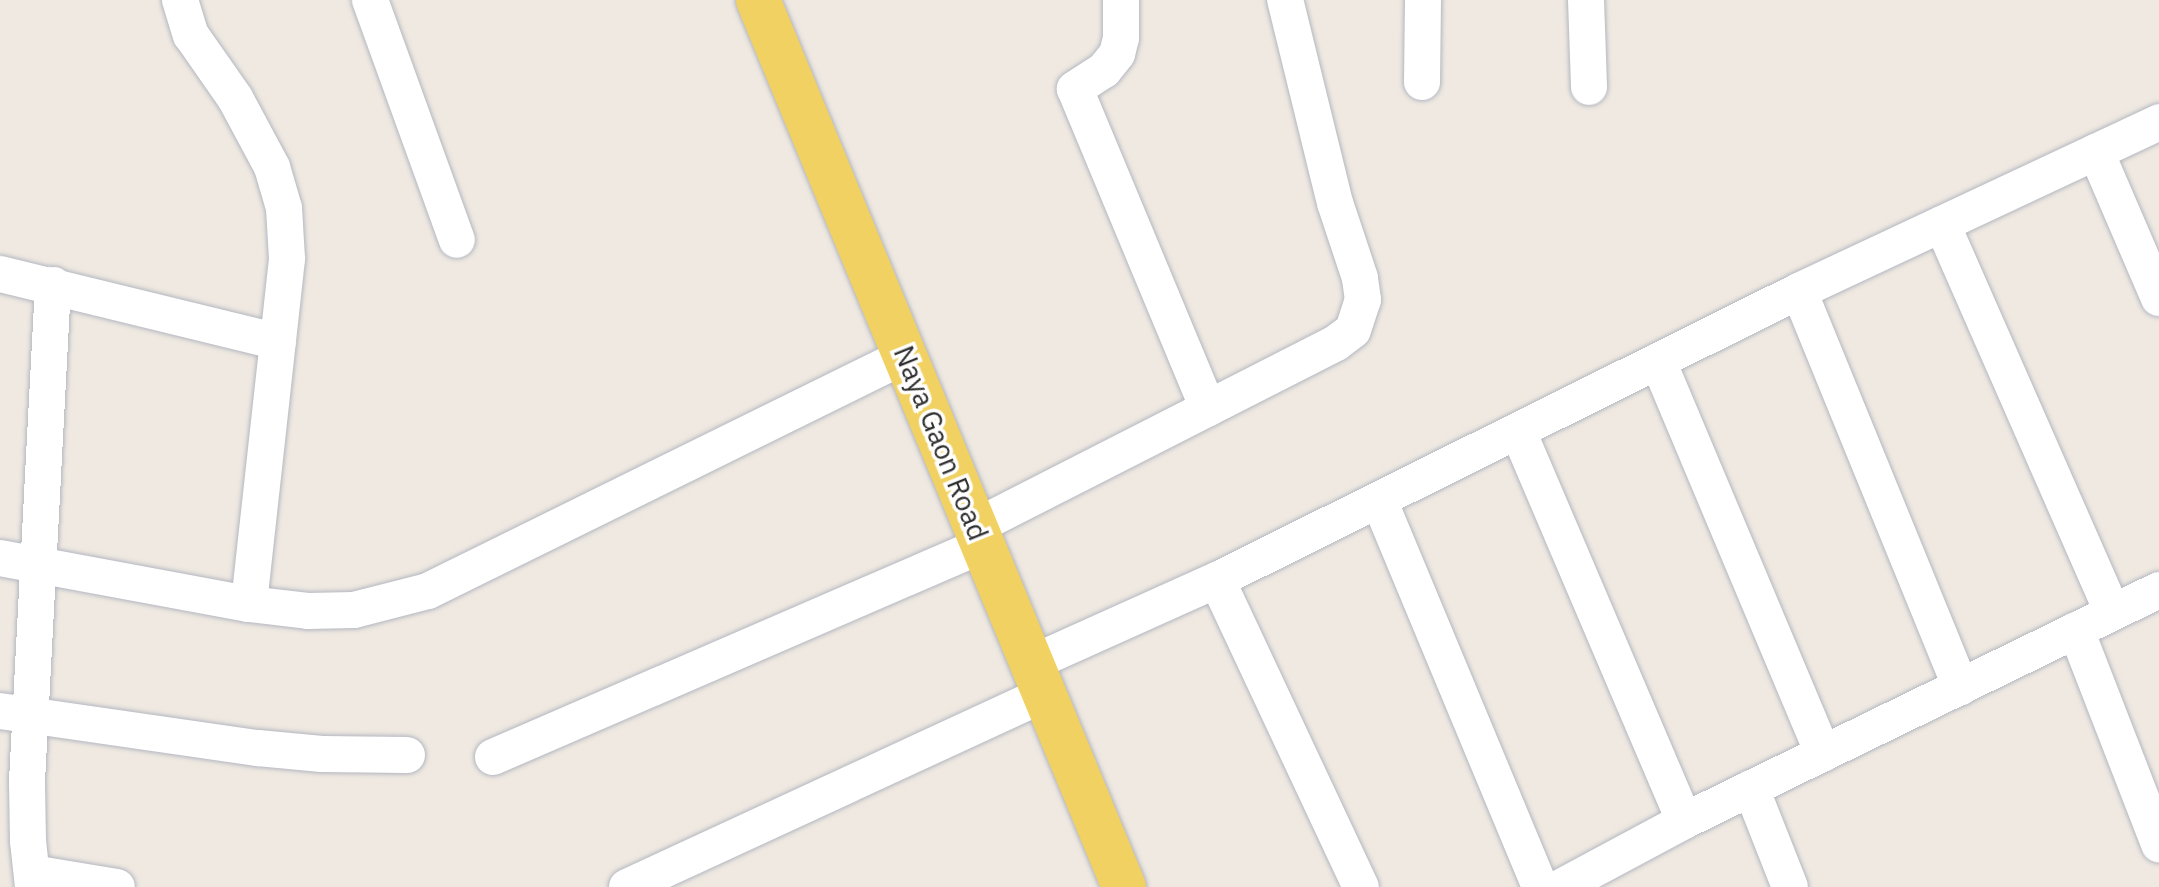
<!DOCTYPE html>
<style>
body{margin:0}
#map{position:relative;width:2159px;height:887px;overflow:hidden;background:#efe9e1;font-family:"IBM Plex Sans",sans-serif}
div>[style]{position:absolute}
.roads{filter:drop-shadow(0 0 2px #b4b7c1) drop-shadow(0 0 2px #b4b7c1)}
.minor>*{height:36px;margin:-18px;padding:0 18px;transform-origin:18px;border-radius:18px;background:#fff}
.major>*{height:44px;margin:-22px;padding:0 22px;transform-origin:22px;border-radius:22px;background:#f2d163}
span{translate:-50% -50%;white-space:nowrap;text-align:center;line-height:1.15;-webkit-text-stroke:7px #fff;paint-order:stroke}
.street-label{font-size:28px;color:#2e2e2e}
</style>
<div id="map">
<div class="roads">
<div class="minor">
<i style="left:180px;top:0;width:37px;rotate:73deg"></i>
<i style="left:191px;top:35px;width:77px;rotate:55.1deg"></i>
<i style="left:235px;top:98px;width:78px;rotate:61.8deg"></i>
<i style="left:272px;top:167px;width:43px;rotate:73.7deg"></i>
<i style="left:284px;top:208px;width:51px;rotate:86.6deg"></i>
<i style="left:287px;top:259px;width:347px;rotate:96.3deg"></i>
<i style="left:370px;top:0;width:255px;rotate:70.1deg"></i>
<i style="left:1121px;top:0;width:38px;rotate:90deg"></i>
<i style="left:1121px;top:38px;width:16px;rotate:104deg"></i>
<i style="left:1117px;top:54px;width:21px;rotate:129deg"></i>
<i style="left:1104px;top:70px;width:35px;rotate:147deg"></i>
<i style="left:1075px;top:89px;width:346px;rotate:67.4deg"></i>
<i style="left:1586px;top:0;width:87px;rotate:88deg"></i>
<i style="left:1422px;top:82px;width:82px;rotate:-89.3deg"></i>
<i style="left:2096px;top:152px;width:159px;rotate:66.7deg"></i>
<i style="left:1942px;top:224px;width:424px;rotate:66.3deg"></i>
<i style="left:0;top:274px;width:286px;rotate:13.7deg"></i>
<i style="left:1799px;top:291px;width:428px;rotate:67.8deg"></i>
<i style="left:1658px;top:361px;width:426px;rotate:67.2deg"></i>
<i style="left:1518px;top:431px;width:424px;rotate:66.9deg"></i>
<i style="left:1379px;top:500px;width:419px;rotate:67.4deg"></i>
<i style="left:975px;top:527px;width:405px;rotate:-27deg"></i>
<i style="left:1336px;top:343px;width:21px;rotate:-37deg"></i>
<i style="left:1353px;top:330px;width:32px;rotate:-72deg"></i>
<i style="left:1363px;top:300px;width:22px;rotate:-98deg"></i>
<i style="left:1360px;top:278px;width:79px;rotate:-108.4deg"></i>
<i style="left:1335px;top:203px;width:209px;rotate:-103.8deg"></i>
<i style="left:0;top:558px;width:253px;rotate:10.5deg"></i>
<i style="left:249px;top:604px;width:59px;rotate:6.8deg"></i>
<i style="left:308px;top:611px;width:46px;rotate:-1.2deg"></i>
<i style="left:354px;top:610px;width:76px;rotate:-14.4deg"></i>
<i style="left:428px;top:591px;width:532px;rotate:-26.23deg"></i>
<i style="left:1217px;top:580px;width:339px;rotate:64.9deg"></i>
<i style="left:2076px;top:630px;width:230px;rotate:68.8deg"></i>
<i style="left:1032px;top:663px;width:203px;rotate:-24.2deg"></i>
<i style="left:1217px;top:580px;width:650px;rotate:-26.41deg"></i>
<i style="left:1799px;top:291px;width:398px;rotate:-25.1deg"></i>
<i style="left:0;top:711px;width:261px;rotate:8.2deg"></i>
<i style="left:258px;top:748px;width:64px;rotate:5.4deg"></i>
<i style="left:322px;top:754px;width:85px;rotate:0.7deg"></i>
<i style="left:493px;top:757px;width:534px;rotate:-23.4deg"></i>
<i style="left:1751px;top:788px;width:106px;rotate:68.5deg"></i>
<i style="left:32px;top:873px;width:86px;rotate:9.4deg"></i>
<i style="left:33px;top:887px;width:46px;rotate:-96.2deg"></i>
<i style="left:28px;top:841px;width:60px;rotate:-91deg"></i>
<i style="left:27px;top:781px;width:497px;rotate:-87deg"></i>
<i style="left:627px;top:887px;width:460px;rotate:-24.8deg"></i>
<i style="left:1561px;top:887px;width:140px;rotate:-28.2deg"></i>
<i style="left:1684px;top:821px;width:528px;rotate:-25.93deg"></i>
</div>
<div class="major">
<i style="left:758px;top:0;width:960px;rotate:67.58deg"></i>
</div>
</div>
<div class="street-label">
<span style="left:941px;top:443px;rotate:68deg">Naya Gaon Road</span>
</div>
</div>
